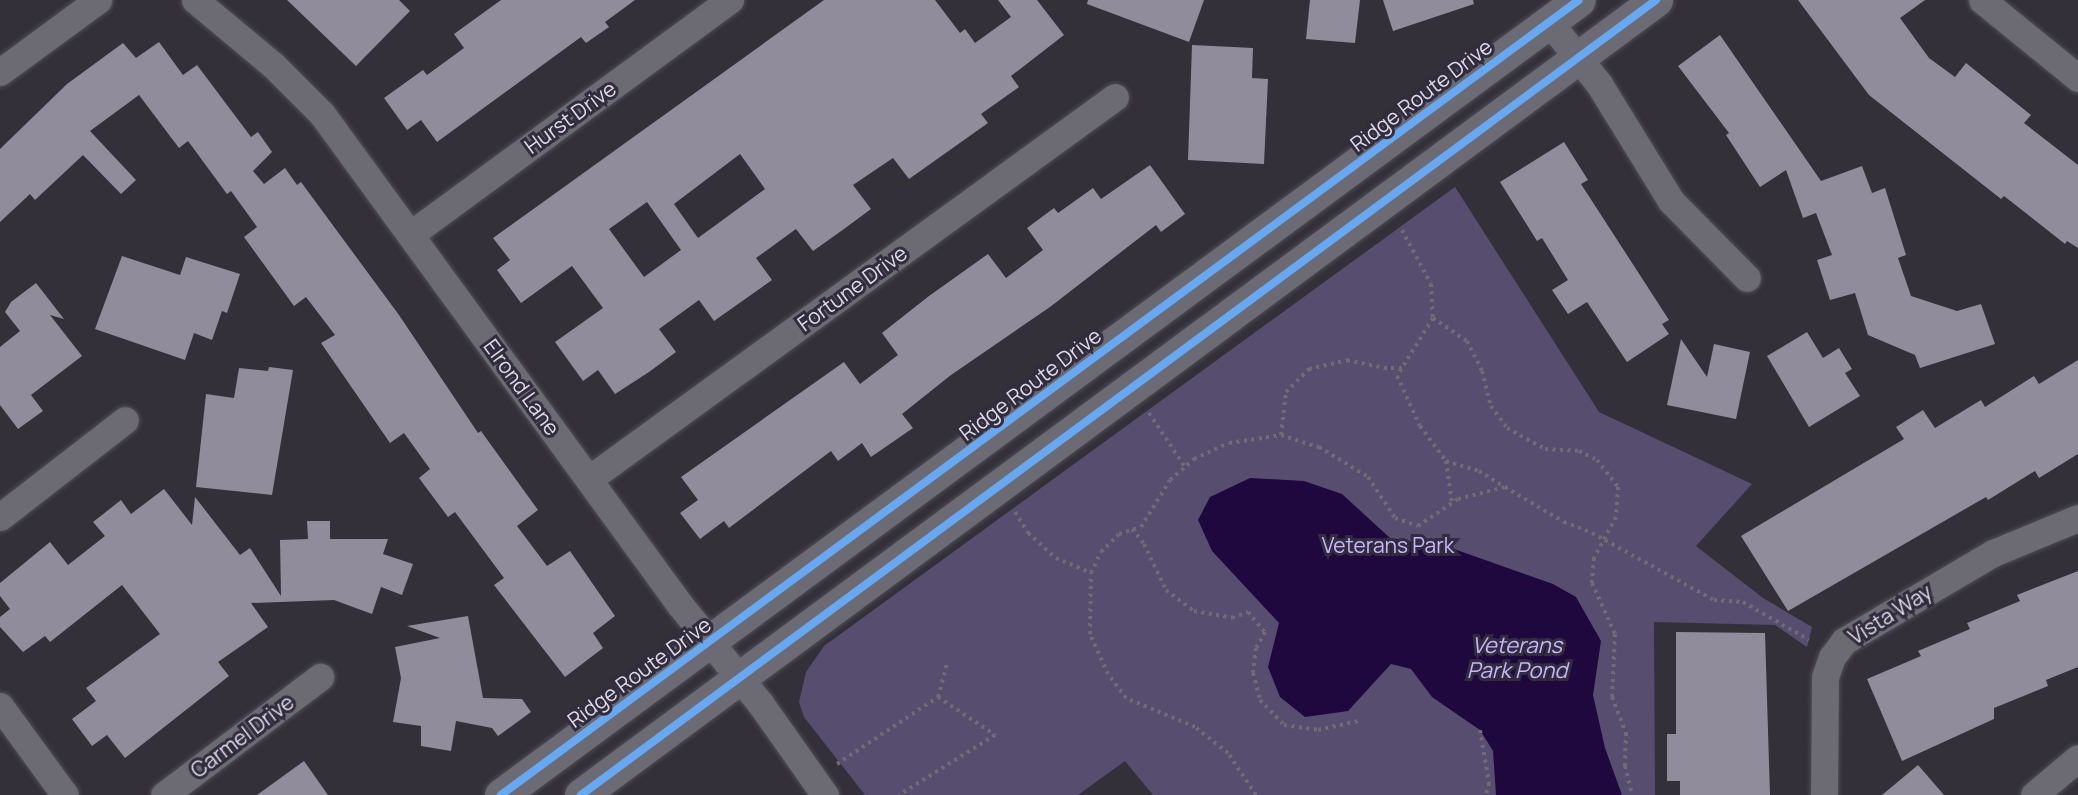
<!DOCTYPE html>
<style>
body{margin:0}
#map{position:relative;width:2078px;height:795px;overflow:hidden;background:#33303a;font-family:Manrope,sans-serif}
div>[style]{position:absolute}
.green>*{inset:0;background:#564d6f}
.water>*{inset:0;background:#1f083d}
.building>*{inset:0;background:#908c9b}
.path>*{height:4px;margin-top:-2px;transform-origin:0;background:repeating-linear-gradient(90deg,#6f6c75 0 3px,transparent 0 7.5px)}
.roads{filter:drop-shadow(0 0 2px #4e4c54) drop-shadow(0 0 2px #4e4c54)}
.street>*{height:27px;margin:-13.5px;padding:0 13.5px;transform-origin:13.5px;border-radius:13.5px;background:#6c6a72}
.secondary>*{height:33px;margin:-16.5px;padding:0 16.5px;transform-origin:16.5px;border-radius:16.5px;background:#6c6a72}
.cycleway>*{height:8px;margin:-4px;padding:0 4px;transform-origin:4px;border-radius:4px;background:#66a8f1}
span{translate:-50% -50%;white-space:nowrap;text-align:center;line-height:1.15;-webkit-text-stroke:6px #312c3e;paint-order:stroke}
.street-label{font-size:21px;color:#dedbe7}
.park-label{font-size:21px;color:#c9b6ff}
.water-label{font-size:22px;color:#c8b4fd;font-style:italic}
</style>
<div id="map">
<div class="green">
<i style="clip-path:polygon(1455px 187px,1599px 412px,1752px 484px,1696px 546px,1763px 598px,1812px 627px,1807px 647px,1775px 625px,1654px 622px,1655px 795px,1153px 795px,1125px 761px,1078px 795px,865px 795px,804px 717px,799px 702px,806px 672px,824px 646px)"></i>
</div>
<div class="water">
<i style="clip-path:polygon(1250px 478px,1304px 481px,1342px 494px,1390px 538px,1454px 549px,1553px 584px,1576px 597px,1601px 641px,1593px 695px,1605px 748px,1622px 795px,1496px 795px,1493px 751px,1480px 730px,1432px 697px,1411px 669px,1391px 664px,1348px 711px,1305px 717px,1280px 697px,1268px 667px,1279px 623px,1212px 551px,1198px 520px,1210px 497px)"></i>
</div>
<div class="building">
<i style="clip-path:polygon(287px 0,399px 0,410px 11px,356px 66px)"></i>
<i style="clip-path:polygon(501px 0,635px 0,605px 22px,609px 27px,586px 43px,581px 37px,437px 142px,421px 120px,407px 130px,384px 98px,423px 70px,427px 75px,464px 48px,454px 34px)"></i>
<i style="clip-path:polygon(evenodd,824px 0,935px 0,960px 33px,965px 29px,975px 43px,1011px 17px,998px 0,1037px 0,1064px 35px,1011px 76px,1019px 87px,981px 114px,988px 123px,909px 179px,893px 158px,853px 185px,871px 209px,844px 229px,813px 251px,796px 229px,756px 258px,772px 280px,714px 321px,699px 300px,659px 329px,676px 352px,649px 372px,615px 394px,598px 370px,583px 381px,555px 342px,603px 308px,572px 266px,521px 303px,497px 270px,510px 260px,493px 238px,824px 0,740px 154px,765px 189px,698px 238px,674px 204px,740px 154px,824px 0,647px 202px,681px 250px,644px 277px,609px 229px,647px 202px)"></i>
<i style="clip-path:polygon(1088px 0,1204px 0,1189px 42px,1087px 4px)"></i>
<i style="clip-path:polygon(1310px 0,1360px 0,1355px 43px,1306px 39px)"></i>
<i style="clip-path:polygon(1383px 0,1473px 0,1474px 4px,1393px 31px)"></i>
<i style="clip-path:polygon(1798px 0,1925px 0,1900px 18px,1929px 58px,1955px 77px,1966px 63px,2031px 115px,2024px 123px,2078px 165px,2078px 248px,2067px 241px,2065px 244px,2004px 196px,2001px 199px,1869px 95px)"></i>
<i style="clip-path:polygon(1720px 35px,1821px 181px,1862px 166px,1872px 193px,1885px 188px,1906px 255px,1898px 258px,1911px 296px,1957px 311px,1981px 304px,1995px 344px,1920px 368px,1915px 355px,1868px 335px,1855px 293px,1830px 300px,1817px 260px,1832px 255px,1816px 213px,1803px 218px,1786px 170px,1760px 187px,1726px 135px,1729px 133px,1678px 66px)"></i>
<i style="clip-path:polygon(159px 42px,183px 75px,197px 65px,251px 137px,258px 132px,272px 152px,253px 171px,264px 184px,285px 168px,297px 185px,301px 182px,399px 315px,478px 433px,481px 431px,538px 510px,517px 526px,547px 566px,570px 551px,615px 616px,593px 633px,603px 648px,565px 677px,494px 585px,504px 578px,455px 512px,448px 517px,419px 478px,430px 469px,404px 433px,390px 443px,321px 343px,335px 335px,306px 297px,294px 306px,244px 237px,257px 227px,231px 191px,227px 194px,188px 141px,179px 148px,139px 95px,90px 131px,136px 180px,121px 194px,83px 155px,35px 200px,30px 194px,0 222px,0 149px,67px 84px,123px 43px,136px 58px)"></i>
<i style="clip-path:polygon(1192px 45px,1253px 48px,1252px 78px,1268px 79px,1264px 164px,1188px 160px)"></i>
<i style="clip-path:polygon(1564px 142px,1588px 180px,1581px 184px,1669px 320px,1662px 324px,1669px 334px,1627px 362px,1587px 302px,1568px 314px,1552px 290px,1568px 280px,1542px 238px,1537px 241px,1500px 182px)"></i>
<i style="clip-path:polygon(1150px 165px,1185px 214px,1161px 232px,1156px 225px,1050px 307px,951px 375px,902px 414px,913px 428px,871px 457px,862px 443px,838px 461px,831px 451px,729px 528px,724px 521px,700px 539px,680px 513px,698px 500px,681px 477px,844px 362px,860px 384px,898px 355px,882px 333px,929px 296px,988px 254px,1006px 278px,1043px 250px,1027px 228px,1054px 208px,1058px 213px,1093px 188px,1101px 199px)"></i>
<i style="clip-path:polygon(122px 256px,180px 275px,186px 257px,240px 274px,227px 313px,222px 311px,212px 340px,194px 333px,185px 360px,95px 329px)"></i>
<i style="clip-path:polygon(36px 283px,64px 319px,50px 315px,82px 356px,31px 395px,43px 411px,18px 429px,0 405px,0 347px,20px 331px,5px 312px,11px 302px)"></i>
<i style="clip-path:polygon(1807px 332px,1823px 358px,1839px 348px,1852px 369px,1845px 373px,1860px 396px,1809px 427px,1767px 356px)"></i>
<i style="clip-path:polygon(1681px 339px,1707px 377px,1714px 344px,1750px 352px,1736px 419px,1667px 405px)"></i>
<i style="clip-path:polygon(2078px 360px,2078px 454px,2039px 478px,2035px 471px,1988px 500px,1986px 497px,1788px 611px,1741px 536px,1904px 439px,1896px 427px,1923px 410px,1935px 428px,1981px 400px,1985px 407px,2034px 376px,2039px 384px)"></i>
<i style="clip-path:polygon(269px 367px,293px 370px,272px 495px,196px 487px,206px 394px,234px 398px,239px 368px,268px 371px)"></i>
<i style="clip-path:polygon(164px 489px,192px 525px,195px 497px,240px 555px,250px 548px,281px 596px,280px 540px,308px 539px,307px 521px,330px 521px,330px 539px,388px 539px,383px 554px,413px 564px,402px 595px,381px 587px,372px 614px,334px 600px,251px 603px,268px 627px,218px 662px,229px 676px,125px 758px,107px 735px,92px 746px,72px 719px,96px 701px,86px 688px,160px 634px,122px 585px,50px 642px,45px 636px,23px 652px,0 627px,0 617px,10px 609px,0 596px,0 583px,50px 542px,68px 565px,105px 536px,93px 522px,121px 500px,131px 514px)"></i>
<i style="clip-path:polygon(2078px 571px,2078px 667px,2046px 680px,2048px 686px,1994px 708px,1994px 719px,1902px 761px,1867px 679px,1921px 656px,1918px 651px,1970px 629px,1967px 623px,2020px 601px,2017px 595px)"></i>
<i style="clip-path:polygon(468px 616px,483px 698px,522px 699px,531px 712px,498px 736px,492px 728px,456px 721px,451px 751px,421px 746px,421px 726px,393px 722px,401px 678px,395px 647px,440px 638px,407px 626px)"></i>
<i style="clip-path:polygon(1676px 632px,1765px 633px,1770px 795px,1680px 795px,1680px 781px,1667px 781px,1667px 734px,1676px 734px)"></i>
<i style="clip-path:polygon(304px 761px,328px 795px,257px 795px)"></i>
<i style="clip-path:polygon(1918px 765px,1944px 795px,1882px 795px)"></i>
</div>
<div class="path">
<i style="left:1402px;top:230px;width:61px;rotate:61.8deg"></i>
<i style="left:1431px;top:284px;width:34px;rotate:87deg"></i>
<i style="left:1433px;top:318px;width:68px;rotate:121.8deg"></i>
<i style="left:1397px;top:376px;width:55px;rotate:65.3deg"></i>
<i style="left:1420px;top:426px;width:44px;rotate:53.4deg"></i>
<i style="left:1446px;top:461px;width:42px;rotate:81.9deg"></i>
<i style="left:1433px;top:318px;width:41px;rotate:34.1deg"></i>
<i style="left:1467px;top:341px;width:34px;rotate:63deg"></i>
<i style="left:1482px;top:371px;width:36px;rotate:76deg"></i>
<i style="left:1491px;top:406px;width:27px;rotate:54deg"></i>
<i style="left:1507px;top:428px;width:43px;rotate:28.9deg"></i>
<i style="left:1545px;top:449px;width:34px;rotate:3deg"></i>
<i style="left:1579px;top:451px;width:20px;rotate:27deg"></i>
<i style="left:1597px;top:460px;width:34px;rotate:52deg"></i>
<i style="left:1618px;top:487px;width:30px;rotate:94deg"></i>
<i style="left:1616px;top:517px;width:47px;rotate:118.2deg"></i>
<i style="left:1594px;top:558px;width:25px;rotate:95deg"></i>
<i style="left:1592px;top:583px;width:56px;rotate:65.7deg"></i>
<i style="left:1615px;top:634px;width:63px;rotate:92.7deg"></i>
<i style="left:1612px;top:697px;width:39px;rotate:69deg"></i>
<i style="left:1626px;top:733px;width:33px;rotate:92deg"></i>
<i style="left:1625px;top:766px;width:30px;rotate:76deg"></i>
<i style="left:1149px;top:413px;width:65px;rotate:56.3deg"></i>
<i style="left:1281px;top:435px;width:43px;rotate:-83.4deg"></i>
<i style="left:1286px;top:392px;width:33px;rotate:-45deg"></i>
<i style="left:1309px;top:369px;width:39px;rotate:-13deg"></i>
<i style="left:1347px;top:360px;width:38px;rotate:12deg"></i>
<i style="left:1384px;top:368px;width:18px"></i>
<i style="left:1446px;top:461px;width:34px;rotate:17deg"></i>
<i style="left:1479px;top:471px;width:31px;rotate:32deg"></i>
<i style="left:1015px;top:512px;width:25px;rotate:58deg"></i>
<i style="left:1028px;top:533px;width:38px;rotate:42deg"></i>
<i style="left:1056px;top:558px;width:38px;rotate:23deg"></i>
<i style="left:1132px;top:529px;width:19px;rotate:51deg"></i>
<i style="left:1144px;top:544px;width:51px;rotate:64.4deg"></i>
<i style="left:1166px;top:590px;width:35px;rotate:37deg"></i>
<i style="left:1194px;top:611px;width:39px;rotate:10deg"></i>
<i style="left:1232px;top:618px;width:17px;rotate:-21deg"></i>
<i style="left:1248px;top:612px;width:26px;rotate:50deg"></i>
<i style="left:1265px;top:632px;width:18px;rotate:119deg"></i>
<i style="left:1256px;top:648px;width:25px;rotate:97deg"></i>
<i style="left:1253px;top:673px;width:28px;rotate:75deg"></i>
<i style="left:1260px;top:700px;width:35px;rotate:46deg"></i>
<i style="left:1284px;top:725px;width:34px;rotate:8deg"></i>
<i style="left:1318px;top:730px;width:41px;rotate:-12.7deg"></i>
<i style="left:938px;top:697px;width:34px;rotate:-75deg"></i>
<i style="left:1480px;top:730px;width:54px;rotate:80.4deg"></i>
<i style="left:1489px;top:783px;width:12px;rotate:104deg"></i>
<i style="left:837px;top:764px;width:121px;rotate:-33.6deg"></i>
<i style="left:938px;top:697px;width:69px;rotate:33.7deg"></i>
<i style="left:995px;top:735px;width:113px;rotate:148deg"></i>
<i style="left:1256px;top:795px;width:50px;rotate:-123.7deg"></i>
<i style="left:1228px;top:753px;width:42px;rotate:-141.8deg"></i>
<i style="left:1195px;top:727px;width:75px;rotate:-157.2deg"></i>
<i style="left:1126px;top:698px;width:30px;rotate:-127deg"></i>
<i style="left:1108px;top:674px;width:44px;rotate:-114.2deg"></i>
<i style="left:1090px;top:634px;width:61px;rotate:-89.1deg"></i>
<i style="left:1091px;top:573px;width:23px;rotate:-65deg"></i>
<i style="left:1101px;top:552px;width:25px;rotate:-45deg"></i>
<i style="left:1119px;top:534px;width:23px;rotate:-18deg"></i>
<i style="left:1141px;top:527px;width:55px;rotate:-58.3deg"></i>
<i style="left:1170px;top:480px;width:32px;rotate:-41deg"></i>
<i style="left:1194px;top:459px;width:38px;rotate:-25deg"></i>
<i style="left:1229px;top:443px;width:53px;rotate:-8.7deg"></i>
<i style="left:1281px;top:435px;width:40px;rotate:18deg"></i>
<i style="left:1319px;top:447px;width:57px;rotate:31.5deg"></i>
<i style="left:1368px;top:477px;width:49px;rotate:56.6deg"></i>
<i style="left:1395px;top:518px;width:24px;rotate:19deg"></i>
<i style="left:1418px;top:526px;width:48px;rotate:-34deg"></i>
<i style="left:1458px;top:499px;width:49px;rotate:-14.3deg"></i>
<i style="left:1505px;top:487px;width:69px;rotate:30.7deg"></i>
<i style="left:1564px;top:522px;width:30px;rotate:21deg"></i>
<i style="left:1592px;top:533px;width:139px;rotate:28.8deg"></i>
<i style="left:1714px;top:600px;width:29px;rotate:4deg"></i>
<i style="left:1743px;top:602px;width:76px;rotate:29.9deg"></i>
</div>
<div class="roads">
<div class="street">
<i style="left:195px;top:0;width:102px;rotate:39.8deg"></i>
<i style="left:273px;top:65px;width:69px;rotate:45deg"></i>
<i style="left:322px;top:114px;width:608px;rotate:53.9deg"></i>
<i style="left:680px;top:605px;width:127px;rotate:50.8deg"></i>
<i style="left:760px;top:703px;width:113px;rotate:54.8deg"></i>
<i style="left:1982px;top:0;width:124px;rotate:39.1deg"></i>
<i style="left:1549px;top:22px;width:80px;rotate:51.1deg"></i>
<i style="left:1599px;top:84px;width:137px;rotate:58.4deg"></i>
<i style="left:1671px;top:201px;width:108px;rotate:45.4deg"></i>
<i style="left:0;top:72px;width:122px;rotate:-36.3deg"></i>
<i style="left:411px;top:234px;width:396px;rotate:-36.3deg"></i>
<i style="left:589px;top:479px;width:650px;rotate:-35.99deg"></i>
<i style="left:0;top:517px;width:158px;rotate:-37.8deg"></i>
<i style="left:0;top:706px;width:110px;rotate:53.9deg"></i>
<i style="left:164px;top:795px;width:196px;rotate:-37.1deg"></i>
<i style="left:1824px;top:795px;width:118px;rotate:-89.5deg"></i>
<i style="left:1825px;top:677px;width:21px;rotate:-71deg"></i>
<i style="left:1832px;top:657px;width:20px;rotate:-53deg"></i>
<i style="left:1844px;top:641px;width:173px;rotate:-30.6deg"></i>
<i style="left:1993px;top:553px;width:92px;rotate:-22.4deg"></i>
<i style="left:2034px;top:795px;width:57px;rotate:-40.1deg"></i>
</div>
<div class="secondary">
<i style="left:501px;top:795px;width:1339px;rotate:-36.41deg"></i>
<i style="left:581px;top:795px;width:1337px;rotate:-36.48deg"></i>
</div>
</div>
<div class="cycleway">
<i style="left:501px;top:795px;width:1339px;rotate:-36.41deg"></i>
<i style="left:581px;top:795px;width:1337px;rotate:-36.48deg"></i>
</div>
<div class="street-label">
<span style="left:1421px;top:95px;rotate:-37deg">Ridge Route Drive</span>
<span style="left:570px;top:117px;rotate:-36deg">Hurst Drive</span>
<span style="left:852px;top:288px;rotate:-36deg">Fortune Drive</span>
<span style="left:1030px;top:384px;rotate:-37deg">Ridge Route Drive</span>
<span style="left:522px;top:387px;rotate:54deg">Elrond Lane</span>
<span style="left:1890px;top:614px;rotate:-32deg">Vista Way</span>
<span style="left:639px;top:672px;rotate:-36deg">Ridge Route Drive</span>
<span style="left:242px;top:736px;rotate:-37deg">Carmel Drive</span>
</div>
<div class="park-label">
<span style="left:1388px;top:545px">Veterans Park</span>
</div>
<div class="water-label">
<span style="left:1517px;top:658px">Veterans<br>Park Pond</span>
</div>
</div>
